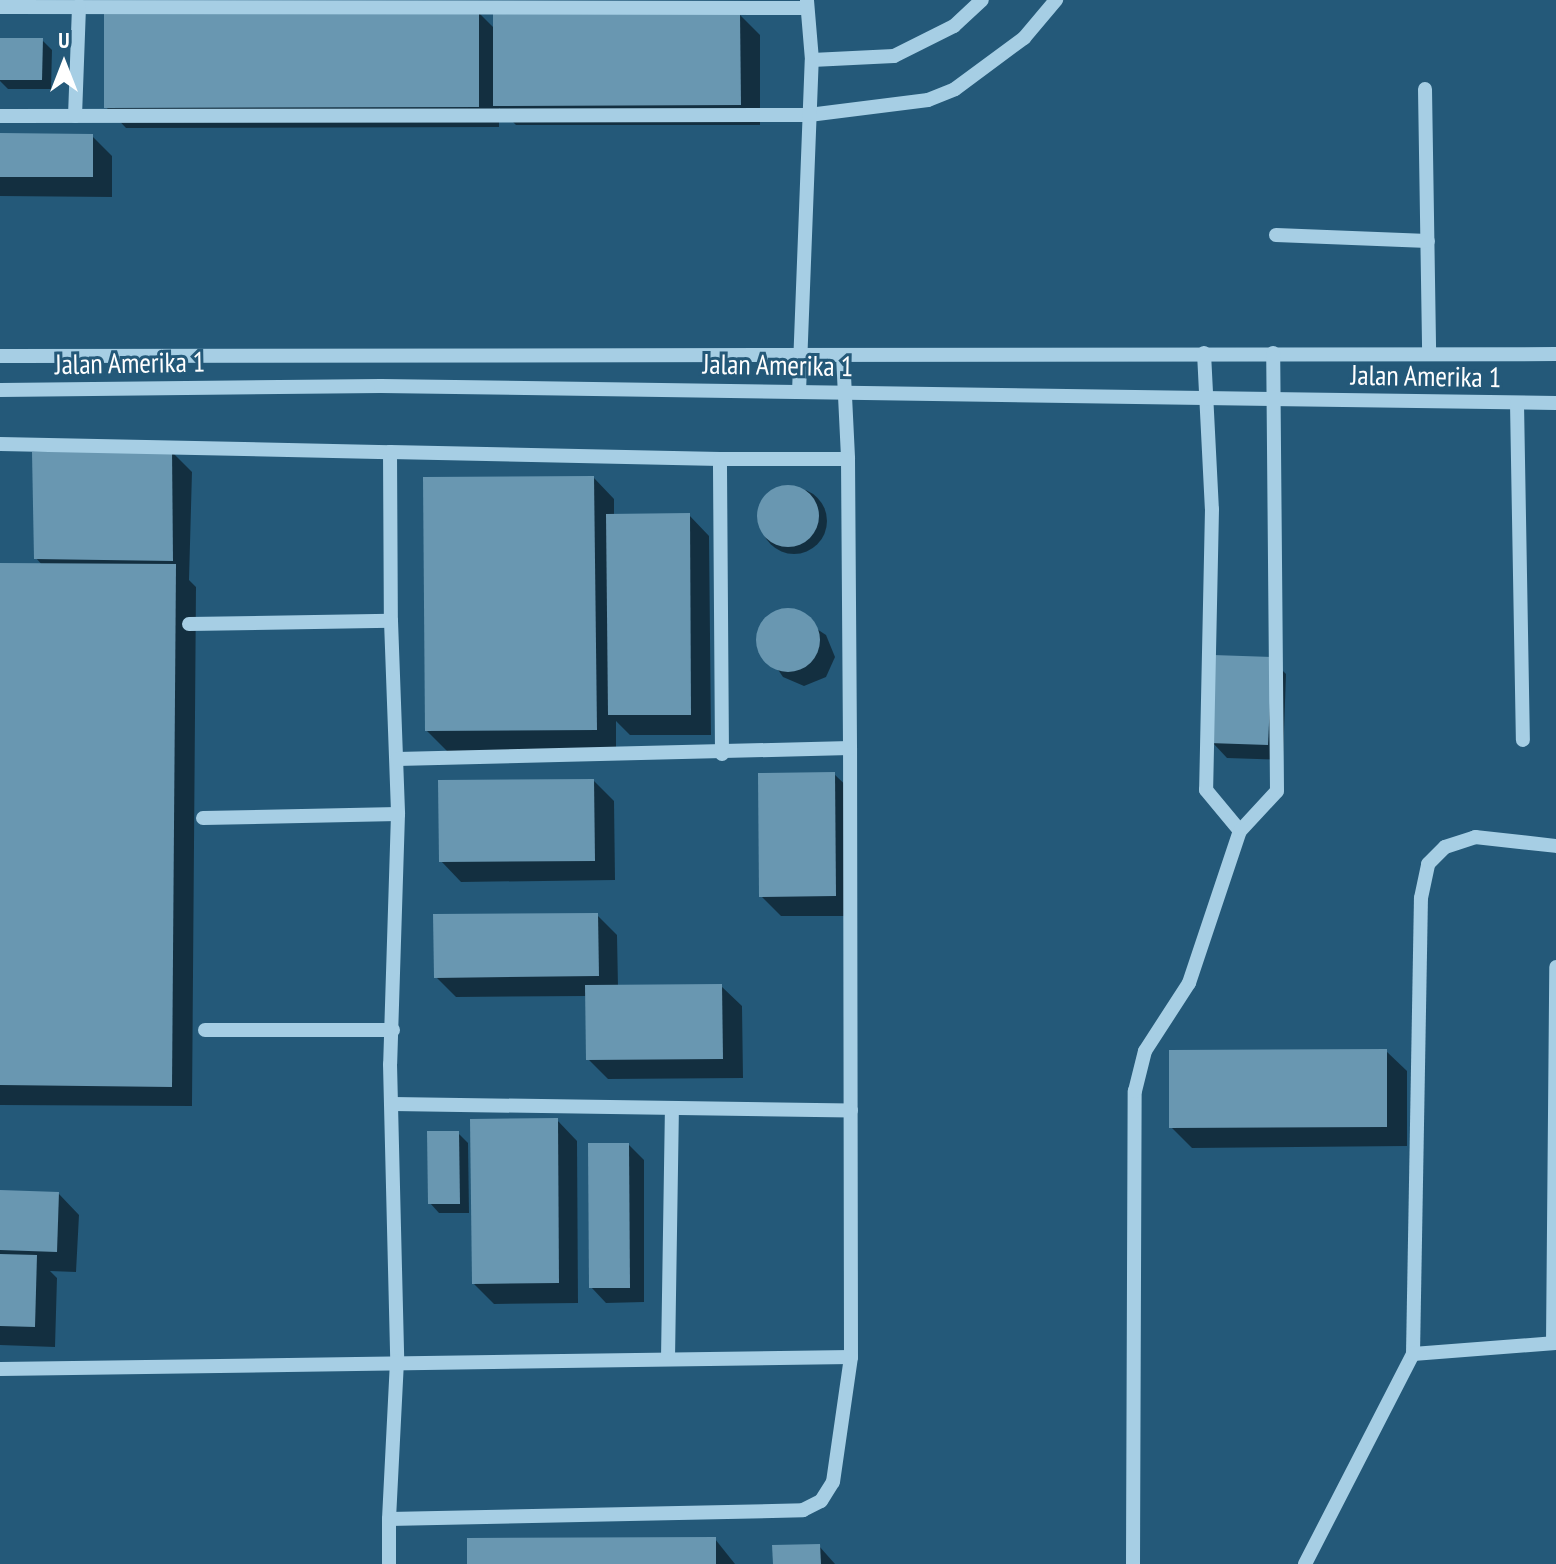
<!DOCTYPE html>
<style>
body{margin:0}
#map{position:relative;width:1556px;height:1564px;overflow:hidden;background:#245979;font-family:"PT Sans Narrow",sans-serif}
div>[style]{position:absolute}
.shadow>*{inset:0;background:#0007}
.round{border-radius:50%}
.building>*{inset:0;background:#6997b1}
.minor>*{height:14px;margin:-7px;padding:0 7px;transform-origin:7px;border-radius:7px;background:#a6cee4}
span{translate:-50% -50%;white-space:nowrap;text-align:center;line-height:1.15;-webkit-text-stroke:6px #245979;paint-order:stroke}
.street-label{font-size:28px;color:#fff}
.north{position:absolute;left:24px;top:24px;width:80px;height:80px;-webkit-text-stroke:6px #245979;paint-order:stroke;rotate:0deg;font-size:22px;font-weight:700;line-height:32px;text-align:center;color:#fff}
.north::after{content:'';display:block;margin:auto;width:28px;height:36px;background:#fff;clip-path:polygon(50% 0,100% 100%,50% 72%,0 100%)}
</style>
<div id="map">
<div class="shadow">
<i style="clip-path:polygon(478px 12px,495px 29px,740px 15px,760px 35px,760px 125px,516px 125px,499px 108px,499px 127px,126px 128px,106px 107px)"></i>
<i style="clip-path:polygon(0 40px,42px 40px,52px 50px,51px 89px,8px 89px,0 81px)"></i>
<i style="clip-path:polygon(0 135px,92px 136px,112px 156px,112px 197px,0 196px)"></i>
<i style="clip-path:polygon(171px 451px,192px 472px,189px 580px,196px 587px,192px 1106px,0 1105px,0 565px,43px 566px,36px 558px)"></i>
<i style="clip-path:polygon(594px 478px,614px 499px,614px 516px,689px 515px,709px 536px,711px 735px,630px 735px,616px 721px,616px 750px,447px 751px,427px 731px)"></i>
<i class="round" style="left:761px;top:488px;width:66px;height:66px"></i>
<i style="clip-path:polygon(788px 610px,826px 635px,835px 657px,826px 677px,804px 686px,783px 677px,758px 640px,767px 618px)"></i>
<i style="clip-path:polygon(1271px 659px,1286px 674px,1283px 760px,1227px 758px,1212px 742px)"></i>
<i style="clip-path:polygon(834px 774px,855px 794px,856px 916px,781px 916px,761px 896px)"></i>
<i style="clip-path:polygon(594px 781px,614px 801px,615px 880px,461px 882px,441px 861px)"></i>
<i style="clip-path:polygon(597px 915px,617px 935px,618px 987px,721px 986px,742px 1006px,743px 1078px,608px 1079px,588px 1059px,587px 996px,456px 997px,436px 977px)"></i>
<i style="clip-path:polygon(1386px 1051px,1407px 1071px,1407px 1146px,1192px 1148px,1171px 1127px)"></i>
<i style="clip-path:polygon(557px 1120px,577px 1141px,578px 1303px,494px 1304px,474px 1284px)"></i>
<i style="clip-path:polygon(458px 1133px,468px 1143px,469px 1213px,439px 1213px,430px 1203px)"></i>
<i style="clip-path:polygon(629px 1145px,644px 1160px,644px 1302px,606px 1303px,591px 1287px)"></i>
<i style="clip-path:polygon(0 1192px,59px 1194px,79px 1215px,76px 1272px,50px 1271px,57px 1278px,55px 1347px,0 1345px)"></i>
<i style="clip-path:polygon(715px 1539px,735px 1564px,469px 1564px)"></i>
<i style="clip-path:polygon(819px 1546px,835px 1564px,775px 1564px)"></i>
</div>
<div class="building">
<i style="clip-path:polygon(479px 10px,479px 107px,104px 108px,104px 11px)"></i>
<i style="clip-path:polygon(740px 13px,741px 105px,493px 106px,493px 14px)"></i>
<i style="clip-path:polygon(0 38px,43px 38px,42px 80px,0 80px)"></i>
<i style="clip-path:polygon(0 133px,93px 134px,93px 177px,0 177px)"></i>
<i style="clip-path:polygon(172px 449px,173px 561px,34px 559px,32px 452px)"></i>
<i style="clip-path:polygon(594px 476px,597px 730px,425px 731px,423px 477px)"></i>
<i class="round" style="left:757px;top:485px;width:62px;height:62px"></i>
<i style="clip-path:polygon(690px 513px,691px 715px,608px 715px,606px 514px)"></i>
<i style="clip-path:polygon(0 563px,176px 564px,172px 1087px,0 1085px)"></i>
<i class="round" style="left:756px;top:608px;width:64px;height:64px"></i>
<i style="clip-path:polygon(1213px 655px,1272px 657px,1268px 745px,1209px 743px)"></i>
<i style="clip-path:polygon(835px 772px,836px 896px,759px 897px,758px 773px)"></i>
<i style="clip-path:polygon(594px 779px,595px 861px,439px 862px,438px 780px)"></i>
<i style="clip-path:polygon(598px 913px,599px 976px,434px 978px,433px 914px)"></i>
<i style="clip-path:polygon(722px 984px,723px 1059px,586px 1060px,585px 985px)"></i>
<i style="clip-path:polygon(1387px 1049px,1387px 1127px,1169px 1128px,1169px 1050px)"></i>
<i style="clip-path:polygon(558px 1118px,559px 1283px,472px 1284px,470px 1119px)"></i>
<i style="clip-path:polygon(427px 1131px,459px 1131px,460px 1204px,428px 1204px)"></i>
<i style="clip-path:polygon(588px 1143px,629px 1143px,630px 1288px,589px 1288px)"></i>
<i style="clip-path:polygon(0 1190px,59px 1192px,57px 1252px,0 1250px)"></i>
<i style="clip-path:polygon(0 1254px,37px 1255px,35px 1327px,0 1326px)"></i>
<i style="clip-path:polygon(716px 1537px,716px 1564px,467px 1564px,467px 1538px)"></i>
<i style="clip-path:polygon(820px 1544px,821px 1564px,773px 1564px,772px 1545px)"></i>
</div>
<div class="minor">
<i style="left:0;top:7px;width:807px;rotate:0.07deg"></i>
<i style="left:812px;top:60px;width:82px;rotate:-2.8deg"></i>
<i style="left:894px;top:56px;width:67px;rotate:-26.6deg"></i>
<i style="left:954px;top:26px;width:38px;rotate:-43deg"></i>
<i style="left:1425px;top:89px;width:264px;rotate:89.1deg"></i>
<i style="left:0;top:116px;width:809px;rotate:-0.07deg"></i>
<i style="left:809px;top:115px;width:120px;rotate:-7.2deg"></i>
<i style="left:928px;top:100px;width:29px;rotate:-22deg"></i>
<i style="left:955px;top:89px;width:86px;rotate:-36.5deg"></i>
<i style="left:1024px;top:38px;width:50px;rotate:-49.9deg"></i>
<i style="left:75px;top:116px;width:110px;rotate:-87.9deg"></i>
<i style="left:1276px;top:235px;width:152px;rotate:2.3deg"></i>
<i style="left:1204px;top:353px;width:156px;rotate:87.1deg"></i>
<i style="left:1212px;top:509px;width:281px;rotate:91.2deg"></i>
<i style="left:1206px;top:790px;width:53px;rotate:50.3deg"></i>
<i style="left:843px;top:355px;width:104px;rotate:87.2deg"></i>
<i style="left:0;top:356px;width:1556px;rotate:-0.07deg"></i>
<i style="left:0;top:390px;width:381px;rotate:-0.6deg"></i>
<i style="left:381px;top:386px;width:1175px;rotate:0.83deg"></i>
<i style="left:799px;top:392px;width:332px;rotate:-87.8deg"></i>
<i style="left:812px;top:60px;width:60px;rotate:-94.8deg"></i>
<i style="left:1517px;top:403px;width:337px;rotate:89deg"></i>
<i style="left:0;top:444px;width:390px;rotate:1.2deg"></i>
<i style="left:390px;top:452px;width:169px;rotate:89.7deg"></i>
<i style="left:391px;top:621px;width:193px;rotate:87.9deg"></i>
<i style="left:398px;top:814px;width:250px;rotate:91.8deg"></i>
<i style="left:390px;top:1064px;width:297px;rotate:88.6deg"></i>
<i style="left:397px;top:1361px;width:158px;rotate:92.9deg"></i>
<i style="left:389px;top:1519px;width:414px;rotate:-1.2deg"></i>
<i style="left:803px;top:1510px;width:20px;rotate:-27deg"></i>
<i style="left:821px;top:1501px;width:22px;rotate:-58deg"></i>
<i style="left:833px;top:1482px;width:126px;rotate:-81.8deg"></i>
<i style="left:851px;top:1357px;width:609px;rotate:-90.09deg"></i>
<i style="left:850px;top:748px;width:453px;rotate:178.6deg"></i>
<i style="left:390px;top:452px;width:330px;rotate:1.2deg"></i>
<i style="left:189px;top:624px;width:202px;rotate:-0.9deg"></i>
<i style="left:722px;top:754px;width:295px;rotate:-90.4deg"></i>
<i style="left:720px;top:459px;width:128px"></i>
<i style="left:848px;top:459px;width:289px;rotate:89.6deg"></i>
<i style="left:203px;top:818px;width:195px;rotate:-1.2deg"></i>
<i style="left:205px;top:1030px;width:188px"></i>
<i style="left:393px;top:1104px;width:458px;rotate:0.8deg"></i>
<i style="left:1553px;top:1343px;width:376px;rotate:-89.5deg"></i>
<i style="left:1413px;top:1354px;width:456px;rotate:-89deg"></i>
<i style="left:1421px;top:898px;width:35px;rotate:-78deg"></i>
<i style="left:1428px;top:864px;width:24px;rotate:-45deg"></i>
<i style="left:1445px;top:847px;width:32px;rotate:-18deg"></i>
<i style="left:1475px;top:837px;width:81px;rotate:6.3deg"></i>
<i style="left:668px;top:1359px;width:247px;rotate:-89.1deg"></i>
<i style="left:0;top:1369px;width:851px;rotate:-0.81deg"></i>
<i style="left:389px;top:1519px;width:45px;rotate:90deg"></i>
<i style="left:1133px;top:1564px;width:473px;rotate:-89.8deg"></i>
<i style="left:1135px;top:1091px;width:41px;rotate:-76deg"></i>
<i style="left:1145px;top:1051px;width:81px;rotate:-57.1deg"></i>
<i style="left:1189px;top:983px;width:160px;rotate:-71.5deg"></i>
<i style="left:1240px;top:831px;width:54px;rotate:-47.2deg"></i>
<i style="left:1277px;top:791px;width:438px;rotate:-90.5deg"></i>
<i style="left:1305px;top:1564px;width:236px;rotate:-62.8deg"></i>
<i style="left:1413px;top:1354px;width:143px;rotate:-4.4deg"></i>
</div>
<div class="street-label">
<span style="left:130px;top:363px;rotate:-1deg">Jalan Amerika 1</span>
<span style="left:778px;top:365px;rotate:1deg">Jalan Amerika 1</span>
<span style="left:1426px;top:376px;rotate:1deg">Jalan Amerika 1</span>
</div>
<div class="north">U</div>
</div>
